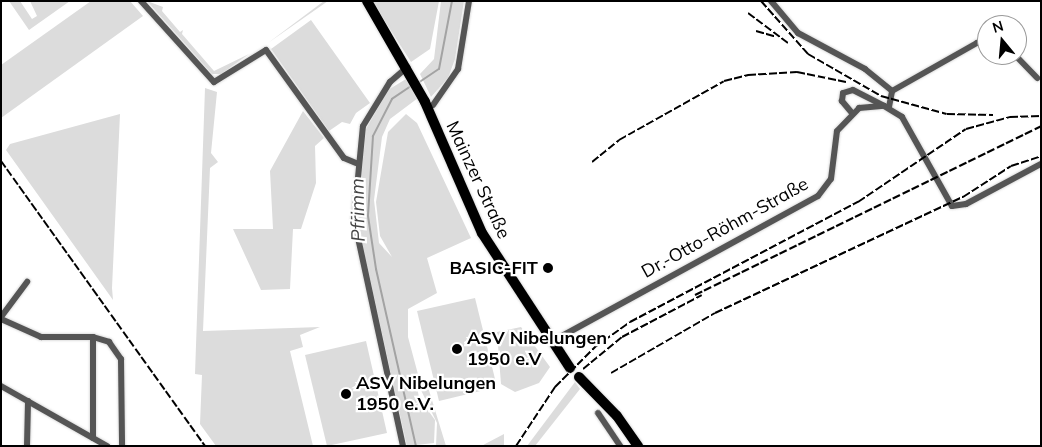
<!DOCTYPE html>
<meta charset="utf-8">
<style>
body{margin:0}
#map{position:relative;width:1042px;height:447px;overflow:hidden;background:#fff;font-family:Mulish,sans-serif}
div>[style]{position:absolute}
.green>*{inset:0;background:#dcdcdc}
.stream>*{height:2px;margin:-1px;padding:0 1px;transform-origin:1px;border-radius:1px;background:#a3a3a3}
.roads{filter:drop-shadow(0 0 1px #dbdbdb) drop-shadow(0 0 1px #dbdbdb)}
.minor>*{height:6px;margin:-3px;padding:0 3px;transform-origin:3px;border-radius:3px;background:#555}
.primary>*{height:10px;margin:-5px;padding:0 5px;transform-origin:5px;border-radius:5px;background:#000}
.rail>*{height:2px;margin-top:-1px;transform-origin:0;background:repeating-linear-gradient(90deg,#000 0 8px,transparent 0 10.5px)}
.dots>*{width:14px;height:14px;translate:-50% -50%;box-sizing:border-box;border:2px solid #fff;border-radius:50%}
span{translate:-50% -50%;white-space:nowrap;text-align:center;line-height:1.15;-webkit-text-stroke:4.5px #fff;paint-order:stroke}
.street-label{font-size:18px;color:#000}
.poi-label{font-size:18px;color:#000;font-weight:700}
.right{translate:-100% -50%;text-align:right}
.left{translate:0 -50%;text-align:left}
.water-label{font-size:19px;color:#444;font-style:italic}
.frame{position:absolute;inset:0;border:2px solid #000;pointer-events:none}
.north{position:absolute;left:977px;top:15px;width:50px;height:50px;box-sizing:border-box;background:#fff;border:1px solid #999;border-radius:50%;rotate:343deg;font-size:14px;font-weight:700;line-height:20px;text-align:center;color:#000}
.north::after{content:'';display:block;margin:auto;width:18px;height:22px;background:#000;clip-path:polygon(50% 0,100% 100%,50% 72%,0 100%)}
</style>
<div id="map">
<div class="green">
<i style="clip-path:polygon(9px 1px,20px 1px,32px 19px,37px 16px,30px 1px,70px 1px,29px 30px)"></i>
<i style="clip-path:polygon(91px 1px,130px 1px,143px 16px,1px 118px,1px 65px)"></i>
<i style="clip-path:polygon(147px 1px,163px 7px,162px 11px,180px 32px,183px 30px,182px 34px,214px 71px,249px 54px,221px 74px,212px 74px)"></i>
<i style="clip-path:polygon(324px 1px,328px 1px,268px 43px)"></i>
<i style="clip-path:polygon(372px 1px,439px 1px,430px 49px,411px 62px)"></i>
<i style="clip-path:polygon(441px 1px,464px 1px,455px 59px,448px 78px,431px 97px,420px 74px,434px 59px)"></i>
<i style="clip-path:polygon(311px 20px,370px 103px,356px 113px,350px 124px,342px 122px,329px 131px,271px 49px)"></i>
<i style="clip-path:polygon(406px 79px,418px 98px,390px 119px,382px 137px,374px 200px,379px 243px,392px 257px,380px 236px,376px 202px,388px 132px,406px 114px,417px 123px,471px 238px,427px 258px,437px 293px,408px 309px,408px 337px,419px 378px,428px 387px,446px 446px,436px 446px,437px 423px,416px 380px,419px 398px,435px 420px,434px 443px,407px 446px,357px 220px,366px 129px,388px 90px)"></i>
<i style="clip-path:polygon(205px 88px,217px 92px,211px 153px,218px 162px,210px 168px,203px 331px,320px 327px,300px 335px,303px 347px,290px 351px,313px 446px,216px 446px,200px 424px,202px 375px,195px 374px)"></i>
<i style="clip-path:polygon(303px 111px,324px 138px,315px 146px,316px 183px,301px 229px,293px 229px,290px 289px,261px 290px,233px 229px,273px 229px,270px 171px)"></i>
<i style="clip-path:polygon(120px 114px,112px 288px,113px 300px,6px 150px,10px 144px)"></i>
<i style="clip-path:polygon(475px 298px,497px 387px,439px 401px,417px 311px)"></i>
<i style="clip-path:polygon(521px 327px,550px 367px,539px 383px,515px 392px,501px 384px,497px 332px)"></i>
<i style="clip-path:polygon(366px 341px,387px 433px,327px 446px,305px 355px)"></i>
<i style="clip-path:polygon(575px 382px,580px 389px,535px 446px,527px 446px)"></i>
<i style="clip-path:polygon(504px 434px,504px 446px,482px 446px,485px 444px)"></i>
</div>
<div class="stream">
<i style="left:418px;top:83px;width:25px;rotate:-34deg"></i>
<i style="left:439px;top:69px;width:69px;rotate:-79.2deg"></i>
<i style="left:411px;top:86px;width:23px;rotate:146deg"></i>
<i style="left:392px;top:99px;width:42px;rotate:117.2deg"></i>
<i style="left:373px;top:136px;width:80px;rotate:93.6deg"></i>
<i style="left:368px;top:216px;width:54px;rotate:81.4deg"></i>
<i style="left:376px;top:269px;width:181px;rotate:77.3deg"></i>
</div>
<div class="roads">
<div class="minor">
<i style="left:141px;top:1px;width:109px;rotate:48deg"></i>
<i style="left:214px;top:82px;width:61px;rotate:-31.6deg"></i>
<i style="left:266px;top:50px;width:133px;rotate:54.2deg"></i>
<i style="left:344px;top:158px;width:13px;rotate:23deg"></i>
<i style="left:771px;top:1px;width:42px;rotate:49.8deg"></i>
<i style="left:798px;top:33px;width:76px;rotate:28.2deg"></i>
<i style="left:865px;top:69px;width:35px;rotate:39deg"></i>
<i style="left:1015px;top:55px;width:32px;rotate:46deg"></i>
<i style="left:433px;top:105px;width:44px;rotate:-55.2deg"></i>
<i style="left:458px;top:69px;width:69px;rotate:-80.8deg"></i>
<i style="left:889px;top:107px;width:16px;rotate:-79deg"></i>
<i style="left:892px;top:91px;width:98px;rotate:-29.5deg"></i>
<i style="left:977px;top:43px;width:10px;rotate:-6deg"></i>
<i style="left:852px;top:113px;width:16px;rotate:-130deg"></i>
<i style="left:842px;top:101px;width:8px;rotate:-83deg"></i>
<i style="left:843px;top:93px;width:10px;rotate:-17deg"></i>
<i style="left:853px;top:90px;width:35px;rotate:27deg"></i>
<i style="left:1px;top:317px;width:44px;rotate:-53.4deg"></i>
<i style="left:1px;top:319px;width:44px;rotate:24.2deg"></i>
<i style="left:41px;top:337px;width:52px"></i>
<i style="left:93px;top:337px;width:17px;rotate:17deg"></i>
<i style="left:109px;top:342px;width:21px;rotate:55deg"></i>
<i style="left:121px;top:359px;width:87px;rotate:89.3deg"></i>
<i style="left:93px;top:337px;width:101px;rotate:90deg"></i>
<i style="left:551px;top:342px;width:304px;rotate:-28.7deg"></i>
<i style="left:818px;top:196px;width:21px;rotate:-53deg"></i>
<i style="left:831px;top:179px;width:48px;rotate:-82.9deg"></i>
<i style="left:837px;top:131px;width:32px;rotate:-46deg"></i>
<i style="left:859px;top:108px;width:25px;rotate:-5deg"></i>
<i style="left:884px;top:106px;width:21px;rotate:31deg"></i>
<i style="left:902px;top:117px;width:102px;rotate:60.7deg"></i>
<i style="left:952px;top:206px;width:14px;rotate:-8deg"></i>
<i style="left:966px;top:204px;width:85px;rotate:-28.1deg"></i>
<i style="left:1px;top:386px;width:122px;rotate:29.5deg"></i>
<i style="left:598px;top:413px;width:40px;rotate:56deg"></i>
<i style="left:27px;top:446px;width:45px;rotate:-88.7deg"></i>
<i style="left:403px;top:446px;width:232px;rotate:-102.2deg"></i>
<i style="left:354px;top:219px;width:93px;rotate:-84.5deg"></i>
<i style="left:363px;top:126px;width:52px;rotate:-58.5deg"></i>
<i style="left:390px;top:82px;width:23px;rotate:-41deg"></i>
</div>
<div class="primary">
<i style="left:367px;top:1px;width:116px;rotate:60.1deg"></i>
<i style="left:425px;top:102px;width:143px;rotate:66.5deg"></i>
<i style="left:482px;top:233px;width:161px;rotate:56.9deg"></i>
<i style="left:579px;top:377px;width:54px;rotate:45.7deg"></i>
<i style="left:617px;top:416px;width:37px;rotate:55deg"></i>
</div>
</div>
<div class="rail">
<i style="left:761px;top:1px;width:71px;rotate:48.4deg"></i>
<i style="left:808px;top:54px;width:84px;rotate:29.9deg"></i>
<i style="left:881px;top:96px;width:68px;rotate:15.3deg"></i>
<i style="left:947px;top:114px;width:46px;rotate:1.2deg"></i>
<i style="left:748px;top:13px;width:50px;rotate:36.9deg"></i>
<i style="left:756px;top:31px;width:19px;rotate:16deg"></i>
<i style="left:1px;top:161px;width:350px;rotate:54.4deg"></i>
<i style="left:592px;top:162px;width:35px;rotate:-39deg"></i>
<i style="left:619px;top:140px;width:120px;rotate:-29.3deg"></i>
<i style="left:724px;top:81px;width:25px;rotate:-14deg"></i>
<i style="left:748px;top:75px;width:49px;rotate:-3.5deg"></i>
<i style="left:797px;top:72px;width:50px;rotate:11.5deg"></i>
<i style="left:695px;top:295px;width:385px;rotate:-26deg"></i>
<i style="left:583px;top:369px;width:50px;rotate:-39.4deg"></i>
<i style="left:622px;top:337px;width:90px;rotate:-27.7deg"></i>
<i style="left:611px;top:373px;width:120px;rotate:-30deg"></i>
<i style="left:715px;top:313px;width:274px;rotate:-25.1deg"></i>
<i style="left:963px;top:197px;width:57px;rotate:-32.9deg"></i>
<i style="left:1011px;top:166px;width:32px;rotate:-18deg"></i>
<i style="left:516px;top:446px;width:71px;rotate:-56.5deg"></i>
<i style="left:555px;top:387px;width:57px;rotate:-45deg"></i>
<i style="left:595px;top:347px;width:43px;rotate:-35.5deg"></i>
<i style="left:630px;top:322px;width:258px;rotate:-27.8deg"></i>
<i style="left:858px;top:202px;width:130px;rotate:-34.1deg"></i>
<i style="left:966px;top:129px;width:46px;rotate:-15.3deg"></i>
<i style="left:1010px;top:117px;width:31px;rotate:-2deg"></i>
</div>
<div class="dots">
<i style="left:548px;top:268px;background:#000"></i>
<i style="left:457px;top:349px;background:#000"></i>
<i style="left:346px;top:394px;background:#000"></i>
</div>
<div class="street-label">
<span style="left:478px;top:180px;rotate:65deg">Mainzer Straße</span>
<span style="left:725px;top:228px;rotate:-29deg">Dr.-Otto-Röhm-Straße</span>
</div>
<div class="poi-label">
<span class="right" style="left:538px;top:268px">BASIC-FIT</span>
<span class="left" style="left:467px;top:349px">ASV Nibelungen<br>1950 e.V</span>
<span class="left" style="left:356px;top:394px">ASV Nibelungen<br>1950 e.V.</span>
</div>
<div class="water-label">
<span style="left:358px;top:210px;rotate:-91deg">Pfrimm</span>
</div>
<div class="frame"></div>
<div class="north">N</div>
</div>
